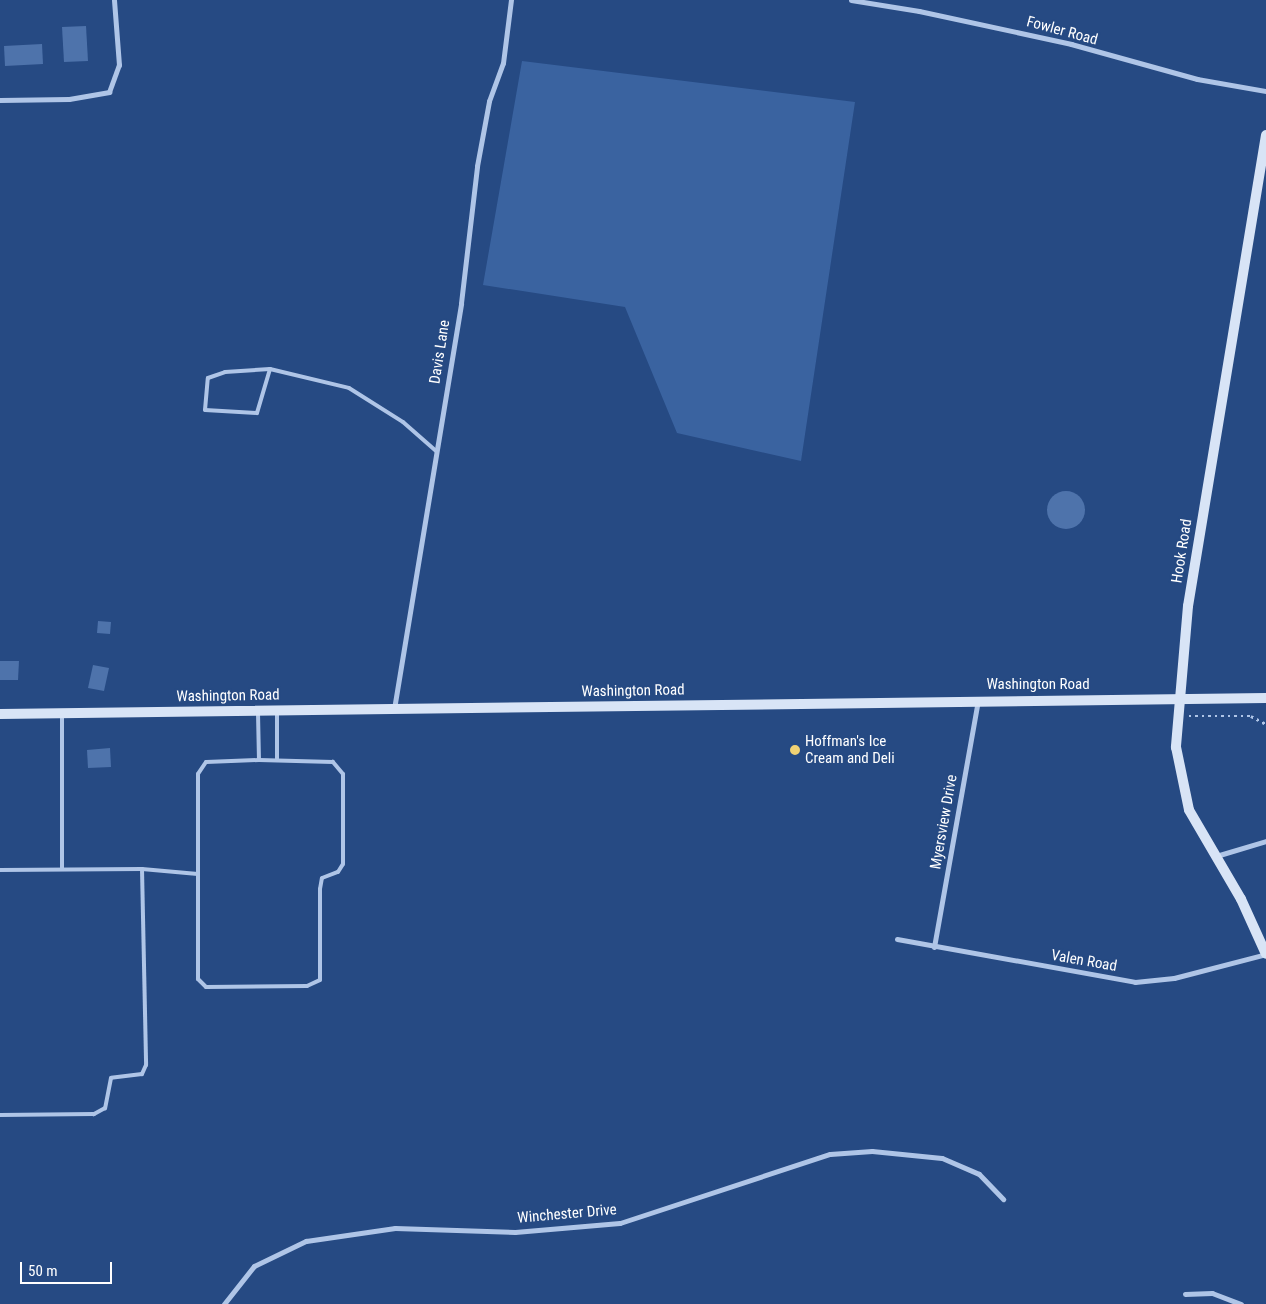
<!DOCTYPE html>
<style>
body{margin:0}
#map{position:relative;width:1266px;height:1304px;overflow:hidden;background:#264a83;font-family:"Roboto Condensed",sans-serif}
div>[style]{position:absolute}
.green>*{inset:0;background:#3a63a0}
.building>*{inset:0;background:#4e73ab}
.round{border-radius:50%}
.path>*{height:2.5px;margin-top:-1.25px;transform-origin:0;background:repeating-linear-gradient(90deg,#afc5e7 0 2.5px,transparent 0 6.5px)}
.lane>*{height:4px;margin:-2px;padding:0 2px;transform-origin:2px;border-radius:2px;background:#afc5e7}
.street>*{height:5px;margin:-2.5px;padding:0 2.5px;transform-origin:2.5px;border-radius:2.5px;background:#afc5e7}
.secondary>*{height:10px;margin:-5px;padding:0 5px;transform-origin:5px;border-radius:5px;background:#d8e4f6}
.dots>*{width:14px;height:14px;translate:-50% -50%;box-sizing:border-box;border:2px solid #264a83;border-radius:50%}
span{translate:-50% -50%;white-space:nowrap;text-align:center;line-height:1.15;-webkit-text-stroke:4px #264a83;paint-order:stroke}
.street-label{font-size:15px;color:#fff}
.poi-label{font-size:15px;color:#fff}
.left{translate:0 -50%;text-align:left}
.scale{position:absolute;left:20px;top:1262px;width:92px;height:22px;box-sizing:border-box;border:2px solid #fff;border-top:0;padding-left:6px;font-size:15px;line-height:18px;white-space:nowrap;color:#fff;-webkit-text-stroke:4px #264a83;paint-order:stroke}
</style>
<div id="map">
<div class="green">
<i style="clip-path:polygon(522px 61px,855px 102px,801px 461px,677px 433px,625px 307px,483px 285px)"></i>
</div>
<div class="building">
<i style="clip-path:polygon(86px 26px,88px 61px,64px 62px,62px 27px)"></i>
<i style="clip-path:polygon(42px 44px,43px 64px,5px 66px,4px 46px)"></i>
<i class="round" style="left:1047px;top:491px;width:38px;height:38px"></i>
<i style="clip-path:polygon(98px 621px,111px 622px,110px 634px,97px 633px)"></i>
<i style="clip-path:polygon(0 661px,19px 661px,18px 680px,0 680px)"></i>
<i style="clip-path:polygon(93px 665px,109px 668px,104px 691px,88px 688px)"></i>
<i style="clip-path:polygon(110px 748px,111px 767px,88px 768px,87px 750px)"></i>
</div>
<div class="path">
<i style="left:1189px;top:716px;width:62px"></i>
<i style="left:1251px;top:716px;width:17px;rotate:28deg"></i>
</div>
<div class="lane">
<i style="left:270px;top:369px;width:46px;rotate:106.5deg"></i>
<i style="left:257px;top:413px;width:52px;rotate:-176.7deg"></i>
<i style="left:205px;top:410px;width:32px;rotate:-85deg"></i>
<i style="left:208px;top:378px;width:18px;rotate:-19deg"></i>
<i style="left:225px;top:372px;width:45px;rotate:-3.8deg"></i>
<i style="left:270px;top:369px;width:81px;rotate:13.5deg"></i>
<i style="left:349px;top:388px;width:64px;rotate:32.2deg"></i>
<i style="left:403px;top:422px;width:44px;rotate:41.3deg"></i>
<i style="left:258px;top:713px;width:47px;rotate:88.8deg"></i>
<i style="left:259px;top:760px;width:53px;rotate:177.8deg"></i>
<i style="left:206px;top:762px;width:14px;rotate:124deg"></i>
<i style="left:198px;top:774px;width:205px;rotate:90deg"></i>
<i style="left:198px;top:979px;width:11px;rotate:45deg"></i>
<i style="left:206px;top:987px;width:101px;rotate:-0.6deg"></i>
<i style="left:307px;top:986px;width:14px;rotate:-25deg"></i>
<i style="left:320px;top:980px;width:91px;rotate:-90deg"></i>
<i style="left:320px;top:889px;width:11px;rotate:-80deg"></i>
<i style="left:322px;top:878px;width:17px;rotate:-21deg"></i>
<i style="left:338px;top:872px;width:9px;rotate:-58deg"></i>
<i style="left:343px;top:864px;width:90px;rotate:-90deg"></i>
<i style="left:343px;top:774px;width:16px;rotate:-130deg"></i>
<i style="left:333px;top:762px;width:74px;rotate:-178.5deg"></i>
<i style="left:277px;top:760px;width:48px;rotate:-90deg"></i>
<i style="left:62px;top:869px;width:156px;rotate:-90deg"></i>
<i style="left:142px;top:869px;width:56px;rotate:5.1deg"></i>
<i style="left:0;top:870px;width:142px;rotate:-0.4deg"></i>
<i style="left:142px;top:869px;width:196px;rotate:88.8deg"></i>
<i style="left:146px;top:1065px;width:10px;rotate:114deg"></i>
<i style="left:142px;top:1074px;width:31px;rotate:173deg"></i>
<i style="left:111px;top:1078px;width:31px;rotate:101deg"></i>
<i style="left:105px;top:1108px;width:13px;rotate:151deg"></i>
<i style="left:94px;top:1114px;width:94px;rotate:179.4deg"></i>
</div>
<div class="street">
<i style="left:851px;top:0;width:69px;rotate:9.2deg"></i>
<i style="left:919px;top:11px;width:156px;rotate:12.2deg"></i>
<i style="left:1071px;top:44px;width:131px;rotate:15.5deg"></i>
<i style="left:1197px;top:79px;width:70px;rotate:9.9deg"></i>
<i style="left:0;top:100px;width:69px;rotate:-0.8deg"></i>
<i style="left:69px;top:99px;width:41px;rotate:-9.9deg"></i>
<i style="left:109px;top:92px;width:29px;rotate:-70deg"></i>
<i style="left:119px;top:65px;width:65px;rotate:-94.4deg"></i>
<i style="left:394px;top:709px;width:411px;rotate:-80.6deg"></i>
<i style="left:461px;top:303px;width:138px;rotate:-83.3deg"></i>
<i style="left:477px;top:166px;width:66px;rotate:-79.5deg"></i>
<i style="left:489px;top:101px;width:40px;rotate:-69.8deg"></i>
<i style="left:503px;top:63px;width:64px;rotate:-82.8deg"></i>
<i style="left:1216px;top:856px;width:52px;rotate:-16.7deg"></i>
<i style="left:897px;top:939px;width:242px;rotate:10.2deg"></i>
<i style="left:1135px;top:982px;width:39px;rotate:-6deg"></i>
<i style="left:1174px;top:978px;width:95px;rotate:-14.6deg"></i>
<i style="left:934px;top:947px;width:250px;rotate:-79.9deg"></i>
<i style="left:1185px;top:1294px;width:27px;rotate:-2deg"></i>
<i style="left:1212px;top:1293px;width:31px;rotate:21deg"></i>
<i style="left:224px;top:1304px;width:48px;rotate:-51.7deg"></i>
<i style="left:254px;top:1266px;width:58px;rotate:-25.7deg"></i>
<i style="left:306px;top:1241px;width:90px;rotate:-8.3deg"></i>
<i style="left:395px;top:1228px;width:120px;rotate:1.9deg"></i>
<i style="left:515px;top:1232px;width:105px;rotate:-4.9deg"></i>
<i style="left:620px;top:1223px;width:221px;rotate:-18.2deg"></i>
<i style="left:830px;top:1154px;width:42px;rotate:-4.1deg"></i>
<i style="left:872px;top:1151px;width:70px;rotate:5.7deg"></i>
<i style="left:942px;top:1158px;width:40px;rotate:23.4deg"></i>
<i style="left:979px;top:1174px;width:35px;rotate:46deg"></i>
</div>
<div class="secondary">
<i style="left:1266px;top:135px;width:477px;rotate:99.4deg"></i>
<i style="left:1188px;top:606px;width:142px;rotate:94.9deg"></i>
<i style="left:1176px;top:747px;width:64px;rotate:78.3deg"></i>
<i style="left:1189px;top:810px;width:103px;rotate:59.7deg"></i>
<i style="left:1241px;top:899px;width:60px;rotate:65.6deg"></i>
<i style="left:0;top:714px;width:1266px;rotate:-0.72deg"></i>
</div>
<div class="dots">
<i style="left:795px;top:750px;background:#f0d274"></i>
</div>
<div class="street-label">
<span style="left:1062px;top:31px;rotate:15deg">Fowler Road</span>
<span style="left:440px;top:352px;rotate:-81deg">Davis Lane</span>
<span style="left:1182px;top:551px;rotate:-81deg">Hook Road</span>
<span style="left:1038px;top:685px">Washington Road</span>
<span style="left:633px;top:691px;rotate:-1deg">Washington Road</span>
<span style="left:228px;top:696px;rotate:-1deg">Washington Road</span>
<span style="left:944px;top:822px;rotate:-80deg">Myersview Drive</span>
<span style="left:1084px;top:961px;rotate:10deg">Valen Road</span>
<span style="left:567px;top:1214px;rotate:-5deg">Winchester Drive</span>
</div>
<div class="poi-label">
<span class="left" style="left:805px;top:750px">Hoffman's Ice<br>Cream and Deli</span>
</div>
<div class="scale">50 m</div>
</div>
